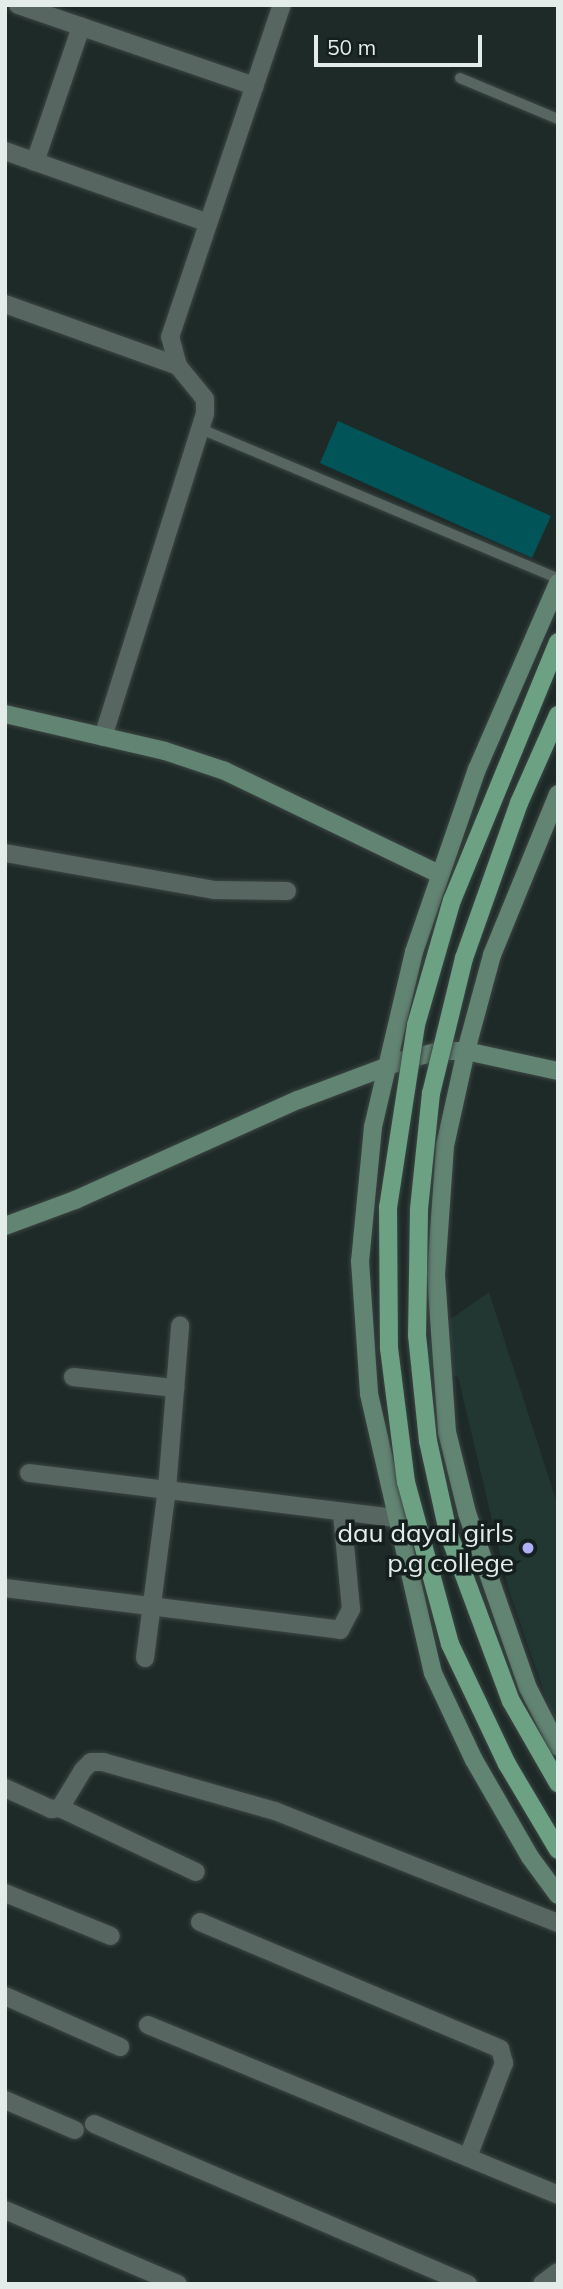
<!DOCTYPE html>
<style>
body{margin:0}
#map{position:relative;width:563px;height:2289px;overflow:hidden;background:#1e2a27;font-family:Mulish,sans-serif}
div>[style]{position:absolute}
.built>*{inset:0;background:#223632}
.building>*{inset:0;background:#015558}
.roads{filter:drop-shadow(0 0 2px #3c4644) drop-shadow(0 0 2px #3c4644)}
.lane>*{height:10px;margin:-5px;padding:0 5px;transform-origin:5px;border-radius:5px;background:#586662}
.street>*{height:18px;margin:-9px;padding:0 9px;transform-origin:9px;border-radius:9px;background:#586662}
.secondary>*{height:18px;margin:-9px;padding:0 9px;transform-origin:9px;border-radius:9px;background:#628473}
.bridges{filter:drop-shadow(0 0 2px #3c4644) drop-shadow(0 0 2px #3c4644)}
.primary-bridge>*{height:18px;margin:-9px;padding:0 9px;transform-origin:9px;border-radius:9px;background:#6ca184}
.dots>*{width:19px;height:19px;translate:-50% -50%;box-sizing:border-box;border:4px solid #15201e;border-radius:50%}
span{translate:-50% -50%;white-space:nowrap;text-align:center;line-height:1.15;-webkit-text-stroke:7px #15201e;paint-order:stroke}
.poi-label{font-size:26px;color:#e4ecea}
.right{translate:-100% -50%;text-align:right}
.frame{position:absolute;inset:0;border:7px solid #e4ecea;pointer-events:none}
.scale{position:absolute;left:314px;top:35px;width:168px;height:32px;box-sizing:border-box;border:4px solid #e4ecea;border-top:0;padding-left:9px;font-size:21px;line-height:24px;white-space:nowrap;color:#e4ecea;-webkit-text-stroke:5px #15201e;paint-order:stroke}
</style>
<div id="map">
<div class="built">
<i style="clip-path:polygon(489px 1292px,558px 1506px,558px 1732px,509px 1591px,458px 1377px,415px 1362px,441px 1326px)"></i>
</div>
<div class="building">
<i style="clip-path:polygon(338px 421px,551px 516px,532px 558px,320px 463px)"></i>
</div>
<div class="roads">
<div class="lane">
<i style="left:460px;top:78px;width:106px;rotate:22.7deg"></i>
<i style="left:201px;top:429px;width:387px;rotate:22.7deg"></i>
</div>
<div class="street">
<i style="left:18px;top:5px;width:250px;rotate:18.9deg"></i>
<i style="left:5px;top:151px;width:215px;rotate:19.5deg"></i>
<i style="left:35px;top:162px;width:143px;rotate:-71.2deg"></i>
<i style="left:5px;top:304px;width:184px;rotate:19.7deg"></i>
<i style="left:103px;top:737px;width:339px;rotate:-72.5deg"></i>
<i style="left:205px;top:414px;width:15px;rotate:-90deg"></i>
<i style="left:205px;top:399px;width:43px;rotate:-129.3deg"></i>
<i style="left:178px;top:366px;width:30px;rotate:-105deg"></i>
<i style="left:170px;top:337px;width:350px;rotate:-71.4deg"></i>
<i style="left:5px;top:853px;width:212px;rotate:10deg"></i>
<i style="left:214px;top:890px;width:73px;rotate:0.8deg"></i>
<i style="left:73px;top:1377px;width:103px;rotate:6.2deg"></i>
<i style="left:29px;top:1473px;width:369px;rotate:7deg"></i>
<i style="left:5px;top:1588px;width:338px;rotate:7.1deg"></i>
<i style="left:340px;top:1630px;width:24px;rotate:-62deg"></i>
<i style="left:351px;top:1609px;width:96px;rotate:-95.4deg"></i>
<i style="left:145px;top:1658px;width:170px;rotate:-82.6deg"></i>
<i style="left:167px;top:1489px;width:164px;rotate:-85.4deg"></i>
<i style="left:5px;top:1788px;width:51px;rotate:24.5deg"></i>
<i style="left:51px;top:1809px;width:9px;rotate:-6deg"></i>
<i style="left:60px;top:1808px;width:44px;rotate:-58.8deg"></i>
<i style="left:83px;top:1770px;width:11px;rotate:-45deg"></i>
<i style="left:91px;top:1762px;width:12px"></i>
<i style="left:103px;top:1762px;width:179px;rotate:15.9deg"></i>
<i style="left:275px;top:1811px;width:304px;rotate:21.6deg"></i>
<i style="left:60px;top:1808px;width:150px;rotate:25.2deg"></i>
<i style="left:5px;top:1893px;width:114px;rotate:22.1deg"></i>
<i style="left:200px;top:1922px;width:326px;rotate:22.9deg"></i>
<i style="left:500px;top:2049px;width:15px;rotate:74deg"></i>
<i style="left:504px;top:2063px;width:101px;rotate:111deg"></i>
<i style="left:5px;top:1996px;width:126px;rotate:23.9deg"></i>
<i style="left:148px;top:2025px;width:444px;rotate:22.5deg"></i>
<i style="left:5px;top:2100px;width:76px;rotate:23.2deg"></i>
<i style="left:94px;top:2124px;width:407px;rotate:23.2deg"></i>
<i style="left:5px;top:2210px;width:188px;rotate:23.2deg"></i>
<i style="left:542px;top:2284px;width:20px;rotate:-37deg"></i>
</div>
<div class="secondary">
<i style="left:558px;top:583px;width:203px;rotate:113.5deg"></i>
<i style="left:477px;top:769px;width:194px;rotate:109deg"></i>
<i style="left:414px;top:952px;width:180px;rotate:103.2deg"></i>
<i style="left:373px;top:1127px;width:135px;rotate:95.5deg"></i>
<i style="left:360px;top:1261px;width:133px;rotate:86.1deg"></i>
<i style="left:369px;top:1394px;width:286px;rotate:77.1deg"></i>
<i style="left:433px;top:1673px;width:96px;rotate:64.8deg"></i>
<i style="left:474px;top:1760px;width:112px;rotate:60deg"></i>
<i style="left:530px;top:1857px;width:47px;rotate:53.6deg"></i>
<i style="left:5px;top:714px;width:164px;rotate:13deg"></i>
<i style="left:165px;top:751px;width:63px;rotate:18.4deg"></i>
<i style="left:225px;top:771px;width:237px;rotate:25.7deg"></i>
<i style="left:558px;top:794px;width:174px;rotate:112.3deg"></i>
<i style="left:492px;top:955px;width:99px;rotate:105.2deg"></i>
<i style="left:466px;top:1051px;width:97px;rotate:102.5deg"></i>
<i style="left:445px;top:1146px;width:129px;rotate:94deg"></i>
<i style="left:436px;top:1275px;width:157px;rotate:86deg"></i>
<i style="left:447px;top:1432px;width:83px;rotate:76.1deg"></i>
<i style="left:467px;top:1513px;width:185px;rotate:70.8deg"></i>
<i style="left:528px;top:1688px;width:66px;rotate:63deg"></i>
<i style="left:5px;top:1226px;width:75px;rotate:-20.4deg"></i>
<i style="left:75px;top:1200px;width:244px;rotate:-24.2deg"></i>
<i style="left:298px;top:1100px;width:113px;rotate:-20.7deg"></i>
<i style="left:404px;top:1060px;width:38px;rotate:-14deg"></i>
<i style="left:441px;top:1051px;width:25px"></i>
<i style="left:466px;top:1051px;width:94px;rotate:12.3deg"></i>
</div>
</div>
<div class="bridges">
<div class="primary-bridge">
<i style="left:558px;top:642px;width:279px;rotate:112.3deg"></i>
<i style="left:452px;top:900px;width:130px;rotate:106.1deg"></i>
<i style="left:416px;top:1025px;width:184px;rotate:98.7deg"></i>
<i style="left:388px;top:1207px;width:141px;rotate:89.6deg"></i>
<i style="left:389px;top:1348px;width:135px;rotate:82.8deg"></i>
<i style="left:406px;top:1482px;width:168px;rotate:74.8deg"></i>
<i style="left:450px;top:1644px;width:133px;rotate:64.6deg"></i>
<i style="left:507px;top:1764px;width:100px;rotate:59.3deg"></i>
<i style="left:558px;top:715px;width:96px;rotate:113.9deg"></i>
<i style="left:519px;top:803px;width:164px;rotate:109.5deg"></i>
<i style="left:464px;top:958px;width:139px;rotate:103.7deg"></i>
<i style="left:431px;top:1093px;width:118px;rotate:95.9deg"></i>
<i style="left:419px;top:1210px;width:125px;rotate:90.9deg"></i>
<i style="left:417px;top:1335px;width:107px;rotate:84.1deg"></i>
<i style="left:428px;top:1441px;width:93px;rotate:77.6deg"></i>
<i style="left:448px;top:1532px;width:180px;rotate:69.6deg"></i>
<i style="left:511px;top:1701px;width:95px;rotate:60.2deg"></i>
</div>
</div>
<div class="dots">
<i style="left:528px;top:1548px;background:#aeaefa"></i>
</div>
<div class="poi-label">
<span class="right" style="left:514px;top:1548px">dau dayal girls<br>p.g college</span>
</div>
<div class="frame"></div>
<div class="scale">50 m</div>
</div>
